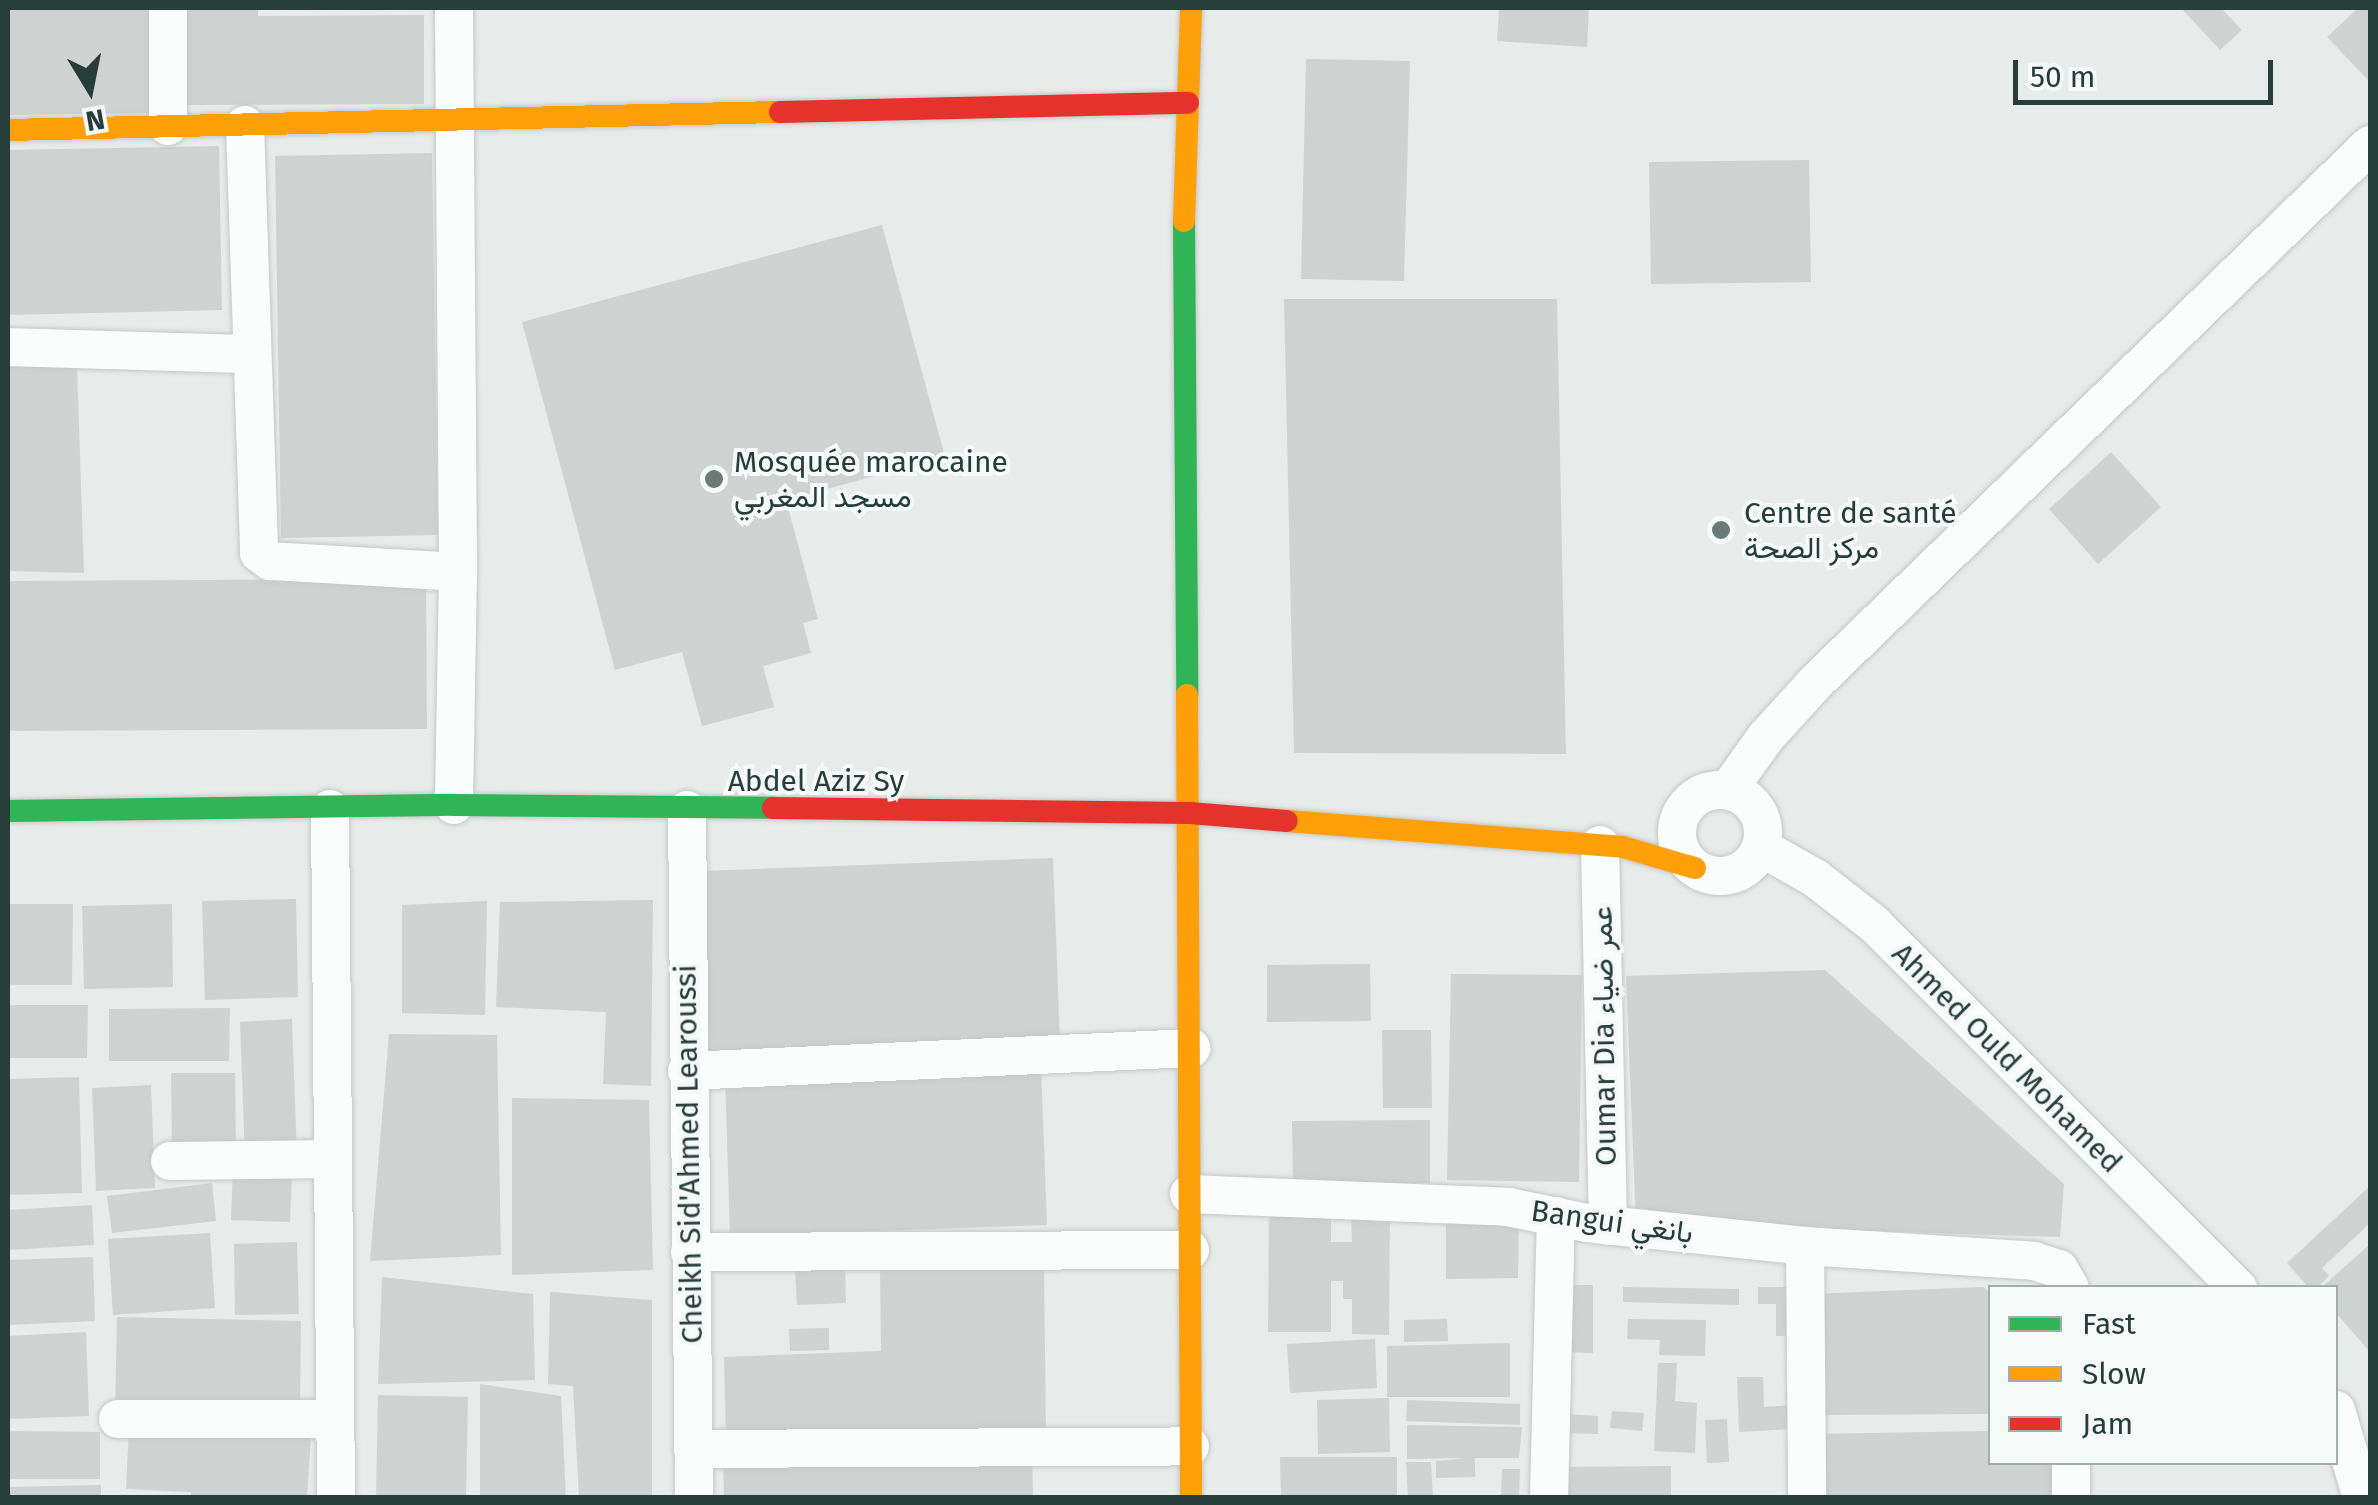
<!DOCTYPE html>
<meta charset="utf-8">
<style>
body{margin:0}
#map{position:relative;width:2378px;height:1505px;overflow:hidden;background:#e7ebe9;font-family:"Fira Sans",Vazirmatn,sans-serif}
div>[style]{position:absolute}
.building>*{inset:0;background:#ced2d1}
.roads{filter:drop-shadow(0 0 2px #c4c8c7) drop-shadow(0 0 2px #c4c8c7)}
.street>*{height:38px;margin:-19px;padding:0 19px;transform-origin:19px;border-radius:19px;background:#fbfcfc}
.street>.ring{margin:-19px;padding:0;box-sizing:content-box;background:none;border:38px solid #fbfcfc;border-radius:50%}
.fast>*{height:22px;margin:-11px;padding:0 11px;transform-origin:11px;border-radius:11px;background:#30b455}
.slow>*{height:22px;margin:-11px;padding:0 11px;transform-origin:11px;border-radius:11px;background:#ff9f0a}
.jam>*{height:22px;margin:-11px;padding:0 11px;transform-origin:11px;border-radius:11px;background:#e5322d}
.dots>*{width:28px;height:28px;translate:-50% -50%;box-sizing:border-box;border:5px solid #f5f9f8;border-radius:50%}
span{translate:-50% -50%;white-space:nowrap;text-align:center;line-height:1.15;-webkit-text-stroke:8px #f5f9f8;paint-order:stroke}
.poi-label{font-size:30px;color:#263d3a}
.left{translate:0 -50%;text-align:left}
.street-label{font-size:30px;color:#263d3a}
.frame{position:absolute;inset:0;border:10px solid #263d3a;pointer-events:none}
.legend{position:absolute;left:1988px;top:1285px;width:350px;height:180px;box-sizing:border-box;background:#f5f9f8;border:2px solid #a2aeac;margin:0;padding:12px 18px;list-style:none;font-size:30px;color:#263d3a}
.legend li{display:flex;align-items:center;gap:20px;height:50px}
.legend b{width:50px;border:2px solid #a2aeac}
.north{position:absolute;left:40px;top:40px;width:100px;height:100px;-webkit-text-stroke:8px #f5f9f8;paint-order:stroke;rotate:170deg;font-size:28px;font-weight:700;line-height:40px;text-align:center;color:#263d3a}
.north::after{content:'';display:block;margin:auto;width:35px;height:45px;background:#263d3a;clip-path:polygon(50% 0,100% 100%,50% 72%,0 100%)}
.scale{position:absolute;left:2013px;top:60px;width:260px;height:45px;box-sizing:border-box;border:5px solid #263d3a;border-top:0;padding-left:12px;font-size:30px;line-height:35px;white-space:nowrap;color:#263d3a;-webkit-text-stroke:8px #f5f9f8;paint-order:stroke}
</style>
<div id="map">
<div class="building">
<i style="clip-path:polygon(8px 8px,152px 8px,152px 113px,8px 115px)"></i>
<i style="clip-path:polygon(180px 8px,258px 8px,258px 16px,424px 15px,424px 104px,180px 105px)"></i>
<i style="clip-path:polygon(1499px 8px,1589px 8px,1587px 47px,1497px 41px)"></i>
<i style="clip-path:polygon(2181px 8px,2221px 8px,2242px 30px,2220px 50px)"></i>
<i style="clip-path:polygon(2358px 8px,2370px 8px,2370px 82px,2327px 37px)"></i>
<i style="clip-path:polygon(1306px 59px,1410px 61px,1404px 281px,1301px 279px)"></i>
<i style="clip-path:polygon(219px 146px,222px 310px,8px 315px,8px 150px)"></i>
<i style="clip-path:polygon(432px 153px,438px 535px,281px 538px,275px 156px)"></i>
<i style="clip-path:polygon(1809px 160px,1811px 282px,1651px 284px,1649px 162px)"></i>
<i style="clip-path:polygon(882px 225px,945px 457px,786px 500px,818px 619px,803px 623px,811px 653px,763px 666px,774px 707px,702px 726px,682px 652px,615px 670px,522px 322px)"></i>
<i style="clip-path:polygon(1284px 299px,1557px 299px,1566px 754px,1294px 753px)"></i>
<i style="clip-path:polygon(8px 364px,77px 367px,84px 573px,8px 571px)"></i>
<i style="clip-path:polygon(2111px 452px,2161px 507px,2098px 564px,2049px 509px)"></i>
<i style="clip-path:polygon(426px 579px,427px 729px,8px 731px,8px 581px)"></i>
<i style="clip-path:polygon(1053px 858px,1060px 1042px,709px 1054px,703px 871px)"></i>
<i style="clip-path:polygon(296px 899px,298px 997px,205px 1000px,202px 901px)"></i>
<i style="clip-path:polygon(653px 900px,651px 1086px,603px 1084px,606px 1012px,496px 1007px,500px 902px)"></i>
<i style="clip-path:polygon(487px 901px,485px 1015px,402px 1013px,402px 905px)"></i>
<i style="clip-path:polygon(8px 904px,73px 904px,72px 985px,8px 985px)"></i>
<i style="clip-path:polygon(172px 904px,173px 987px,84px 989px,82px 906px)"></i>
<i style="clip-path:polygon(1370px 964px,1371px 1021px,1267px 1022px,1267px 965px)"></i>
<i style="clip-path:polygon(1825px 970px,2064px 1184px,2060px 1237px,1636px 1224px,1626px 976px)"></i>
<i style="clip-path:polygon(1451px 974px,1582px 975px,1579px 1182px,1447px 1180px)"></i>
<i style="clip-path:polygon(8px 1005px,88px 1005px,87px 1058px,8px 1058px)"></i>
<i style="clip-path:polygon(230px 1008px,229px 1061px,109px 1061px,109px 1009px)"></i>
<i style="clip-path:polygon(292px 1019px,297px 1156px,245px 1158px,240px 1022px)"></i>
<i style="clip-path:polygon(1382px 1030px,1431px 1030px,1432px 1108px,1383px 1108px)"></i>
<i style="clip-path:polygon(389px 1034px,497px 1035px,501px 1255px,370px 1261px)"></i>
<i style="clip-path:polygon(1041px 1065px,1047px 1225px,730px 1236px,725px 1076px)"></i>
<i style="clip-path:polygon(171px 1073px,235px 1073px,236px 1153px,172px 1154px)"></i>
<i style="clip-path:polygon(79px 1077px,82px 1193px,8px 1195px,8px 1079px)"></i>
<i style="clip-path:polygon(151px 1085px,155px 1188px,96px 1191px,92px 1088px)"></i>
<i style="clip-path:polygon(512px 1098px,649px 1100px,653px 1270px,512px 1275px)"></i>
<i style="clip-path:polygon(1430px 1120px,1430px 1183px,1293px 1184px,1292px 1121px)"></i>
<i style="clip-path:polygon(233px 1168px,292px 1171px,290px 1222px,231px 1220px)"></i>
<i style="clip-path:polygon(212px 1183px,216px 1221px,112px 1233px,107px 1196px)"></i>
<i style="clip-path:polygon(2370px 1186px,2370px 1223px,2322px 1268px,2329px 1276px,2317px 1288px,2309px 1288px,2287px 1263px)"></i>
<i style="clip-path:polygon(92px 1205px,94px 1245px,8px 1250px,8px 1210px)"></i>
<i style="clip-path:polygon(1269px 1212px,1331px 1212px,1331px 1242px,1352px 1242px,1351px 1216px,1390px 1216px,1389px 1335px,1352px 1334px,1352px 1299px,1343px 1299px,1343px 1281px,1331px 1281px,1331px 1332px,1268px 1332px)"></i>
<i style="clip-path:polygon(1446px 1216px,1519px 1216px,1518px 1278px,1446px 1279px)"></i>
<i style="clip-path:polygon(210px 1233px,215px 1308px,113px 1315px,108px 1239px)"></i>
<i style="clip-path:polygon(297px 1242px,299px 1314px,235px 1315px,234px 1244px)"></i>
<i style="clip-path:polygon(2370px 1244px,2370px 1352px,2336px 1313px,2336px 1288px,2321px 1288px)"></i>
<i style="clip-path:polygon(93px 1257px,95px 1321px,8px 1325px,8px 1260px)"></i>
<i style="clip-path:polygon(845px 1268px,846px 1303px,797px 1305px,795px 1271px)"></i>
<i style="clip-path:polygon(1044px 1269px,1046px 1433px,726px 1441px,724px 1357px,881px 1351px,880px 1270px)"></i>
<i style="clip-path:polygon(382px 1277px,533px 1294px,535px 1380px,378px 1384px)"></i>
<i style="clip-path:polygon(1564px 1285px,1593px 1285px,1593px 1353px,1564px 1352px)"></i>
<i style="clip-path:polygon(1623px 1287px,1739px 1289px,1739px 1305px,1623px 1302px)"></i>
<i style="clip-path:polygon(1758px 1287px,1794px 1287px,1795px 1336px,1776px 1336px,1776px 1304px,1758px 1304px)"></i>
<i style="clip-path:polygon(1983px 1287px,1990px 1292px,1990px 1414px,1816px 1415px,1810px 1294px)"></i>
<i style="clip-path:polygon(550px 1292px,652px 1300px,652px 1498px,579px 1498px,573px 1386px,548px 1384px)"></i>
<i style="clip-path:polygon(117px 1317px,301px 1321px,300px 1415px,115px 1410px)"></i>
<i style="clip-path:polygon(1447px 1319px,1448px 1341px,1404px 1342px,1404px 1320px)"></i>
<i style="clip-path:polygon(1628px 1319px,1706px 1320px,1705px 1356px,1659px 1355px,1660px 1340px,1627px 1339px)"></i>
<i style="clip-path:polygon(829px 1328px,829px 1350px,790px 1351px,789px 1329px)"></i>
<i style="clip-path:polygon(86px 1332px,89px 1416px,8px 1419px,8px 1336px)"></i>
<i style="clip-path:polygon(1375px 1339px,1377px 1388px,1290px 1393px,1287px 1344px)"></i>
<i style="clip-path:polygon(1510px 1343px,1510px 1397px,1387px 1397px,1387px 1346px)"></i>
<i style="clip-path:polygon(1658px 1363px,1677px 1363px,1675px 1401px,1697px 1403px,1695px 1453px,1654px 1451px)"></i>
<i style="clip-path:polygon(1737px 1377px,1763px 1377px,1764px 1407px,1792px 1405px,1793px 1429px,1739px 1432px)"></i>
<i style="clip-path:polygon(480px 1384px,561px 1396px,566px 1498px,480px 1498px)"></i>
<i style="clip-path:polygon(378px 1395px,468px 1397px,466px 1498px,376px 1498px)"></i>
<i style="clip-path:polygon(1389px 1398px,1390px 1452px,1318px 1454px,1317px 1400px)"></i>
<i style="clip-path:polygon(1407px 1400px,1520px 1404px,1520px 1425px,1406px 1421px)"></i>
<i style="clip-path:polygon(1612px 1411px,1644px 1413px,1642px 1431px,1610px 1428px)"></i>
<i style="clip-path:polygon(1562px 1414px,1598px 1416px,1598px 1434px,1561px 1433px)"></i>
<i style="clip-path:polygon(1727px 1419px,1729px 1462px,1707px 1463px,1705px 1420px)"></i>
<i style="clip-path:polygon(1407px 1425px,1522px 1427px,1519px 1458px,1475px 1458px,1475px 1477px,1436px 1478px,1436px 1461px,1466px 1458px,1407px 1459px)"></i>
<i style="clip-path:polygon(129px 1427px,311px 1436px,307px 1498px,191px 1498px,191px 1492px,126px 1489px)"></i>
<i style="clip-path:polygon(8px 1431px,100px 1432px,100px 1479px,8px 1479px)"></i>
<i style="clip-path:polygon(1990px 1431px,1990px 1462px,2052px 1462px,2053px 1498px,1812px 1498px,1811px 1434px)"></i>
<i style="clip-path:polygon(1032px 1449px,1033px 1498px,724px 1498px,723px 1461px)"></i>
<i style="clip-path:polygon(1280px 1457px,1397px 1457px,1397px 1498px,1281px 1498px)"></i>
<i style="clip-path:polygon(1406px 1462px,1431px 1462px,1433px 1498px,1408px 1498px)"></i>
<i style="clip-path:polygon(1671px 1466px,1671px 1498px,1558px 1498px,1558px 1467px)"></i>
<i style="clip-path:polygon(1502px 1469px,1520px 1469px,1519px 1498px,1501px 1498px)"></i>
<i style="clip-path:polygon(101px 1485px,101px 1498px,8px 1498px,8px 1487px)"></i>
</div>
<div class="roads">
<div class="street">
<i style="left:168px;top:8px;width:118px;rotate:90deg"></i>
<i style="left:454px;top:8px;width:564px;rotate:89.59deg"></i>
<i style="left:458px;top:572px;width:233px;rotate:91deg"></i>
<i style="left:245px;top:125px;width:428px;rotate:88.1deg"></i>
<i style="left:259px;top:553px;width:14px;rotate:36deg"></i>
<i style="left:270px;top:561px;width:188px;rotate:3.3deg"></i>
<i style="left:8px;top:347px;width:243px;rotate:1.7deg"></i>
<i class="ring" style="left:1677px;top:790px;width:48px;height:48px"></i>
<i style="left:1728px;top:790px;width:65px;rotate:-54.4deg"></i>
<i style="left:1766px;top:737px;width:76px;rotate:-47.7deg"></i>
<i style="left:1817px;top:681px;width:770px;rotate:-44.11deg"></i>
<i style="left:330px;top:809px;width:689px;rotate:89.5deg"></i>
<i style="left:687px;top:810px;width:688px;rotate:89.42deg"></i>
<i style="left:1600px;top:845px;width:381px;rotate:88.8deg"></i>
<i style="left:1762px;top:848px;width:61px;rotate:29.5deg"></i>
<i style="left:1815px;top:878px;width:75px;rotate:37.9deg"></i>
<i style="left:1874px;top:924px;width:515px;rotate:45deg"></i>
<i style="left:687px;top:1071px;width:505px;rotate:-2.61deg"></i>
<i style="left:170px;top:1161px;width:163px;rotate:-0.7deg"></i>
<i style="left:1189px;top:1194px;width:319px;rotate:2.3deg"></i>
<i style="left:1508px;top:1207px;width:81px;rotate:11.4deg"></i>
<i style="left:1587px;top:1223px;width:219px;rotate:6deg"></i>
<i style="left:1805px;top:1246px;width:229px;rotate:3.7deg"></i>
<i style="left:2034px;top:1261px;width:26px;rotate:18deg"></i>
<i style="left:2059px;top:1269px;width:22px;rotate:60deg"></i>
<i style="left:1805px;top:1246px;width:252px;rotate:89.5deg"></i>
<i style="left:690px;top:1252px;width:500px;rotate:-0.23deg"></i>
<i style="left:2336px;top:1410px;width:92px;rotate:73.5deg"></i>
<i style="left:118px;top:1419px;width:217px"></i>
<i style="left:693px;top:1449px;width:497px;rotate:-0.3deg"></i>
<i style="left:1549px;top:1498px;width:282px;rotate:-88.6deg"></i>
<i style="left:2071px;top:1498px;width:36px;rotate:-90deg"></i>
</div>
<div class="fast">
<i style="left:1184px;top:221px;width:474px;rotate:89.6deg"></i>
<i style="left:8px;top:811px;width:446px;rotate:-0.8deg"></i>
<i style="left:454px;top:805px;width:319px;rotate:0.5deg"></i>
</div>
<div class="slow">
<i style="left:8px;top:130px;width:772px;rotate:-1.34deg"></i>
<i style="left:1184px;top:221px;width:213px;rotate:-88.1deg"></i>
<i style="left:1187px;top:695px;width:803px;rotate:89.71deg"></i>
<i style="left:1287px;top:821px;width:337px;rotate:4.4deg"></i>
<i style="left:1623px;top:847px;width:75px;rotate:16.3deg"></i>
</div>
<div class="jam">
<i style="left:780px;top:112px;width:408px;rotate:-1.3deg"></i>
<i style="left:773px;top:808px;width:417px;rotate:0.7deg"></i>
<i style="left:1190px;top:813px;width:97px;rotate:4.7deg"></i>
</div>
</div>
<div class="dots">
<i style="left:714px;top:479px;background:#6a7a77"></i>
<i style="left:1721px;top:530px;background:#6a7a77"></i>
</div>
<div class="poi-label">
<span class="left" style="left:734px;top:479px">Mosquée marocaine<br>مسجد المغربي</span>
<span class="left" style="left:1744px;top:530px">Centre de santé<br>مركز الصحة</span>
</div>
<div class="street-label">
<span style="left:816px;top:781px">Abdel Aziz Sy</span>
<span style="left:1604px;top:1036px;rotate:-91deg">Oumar Dia عمر ضياء</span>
<span style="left:2007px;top:1058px;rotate:45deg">Ahmed Ould Mohamed</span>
<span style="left:689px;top:1154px;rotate:-91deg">Cheikh Sid'Ahmed Learoussi</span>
<span style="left:1612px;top:1222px;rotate:8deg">Bangui بانغي</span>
</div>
<div class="frame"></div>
<ul class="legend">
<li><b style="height:12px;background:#30b455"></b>Fast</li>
<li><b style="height:12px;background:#ff9f0a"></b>Slow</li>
<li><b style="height:12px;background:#e5322d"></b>Jam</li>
</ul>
<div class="north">N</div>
<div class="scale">50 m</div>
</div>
